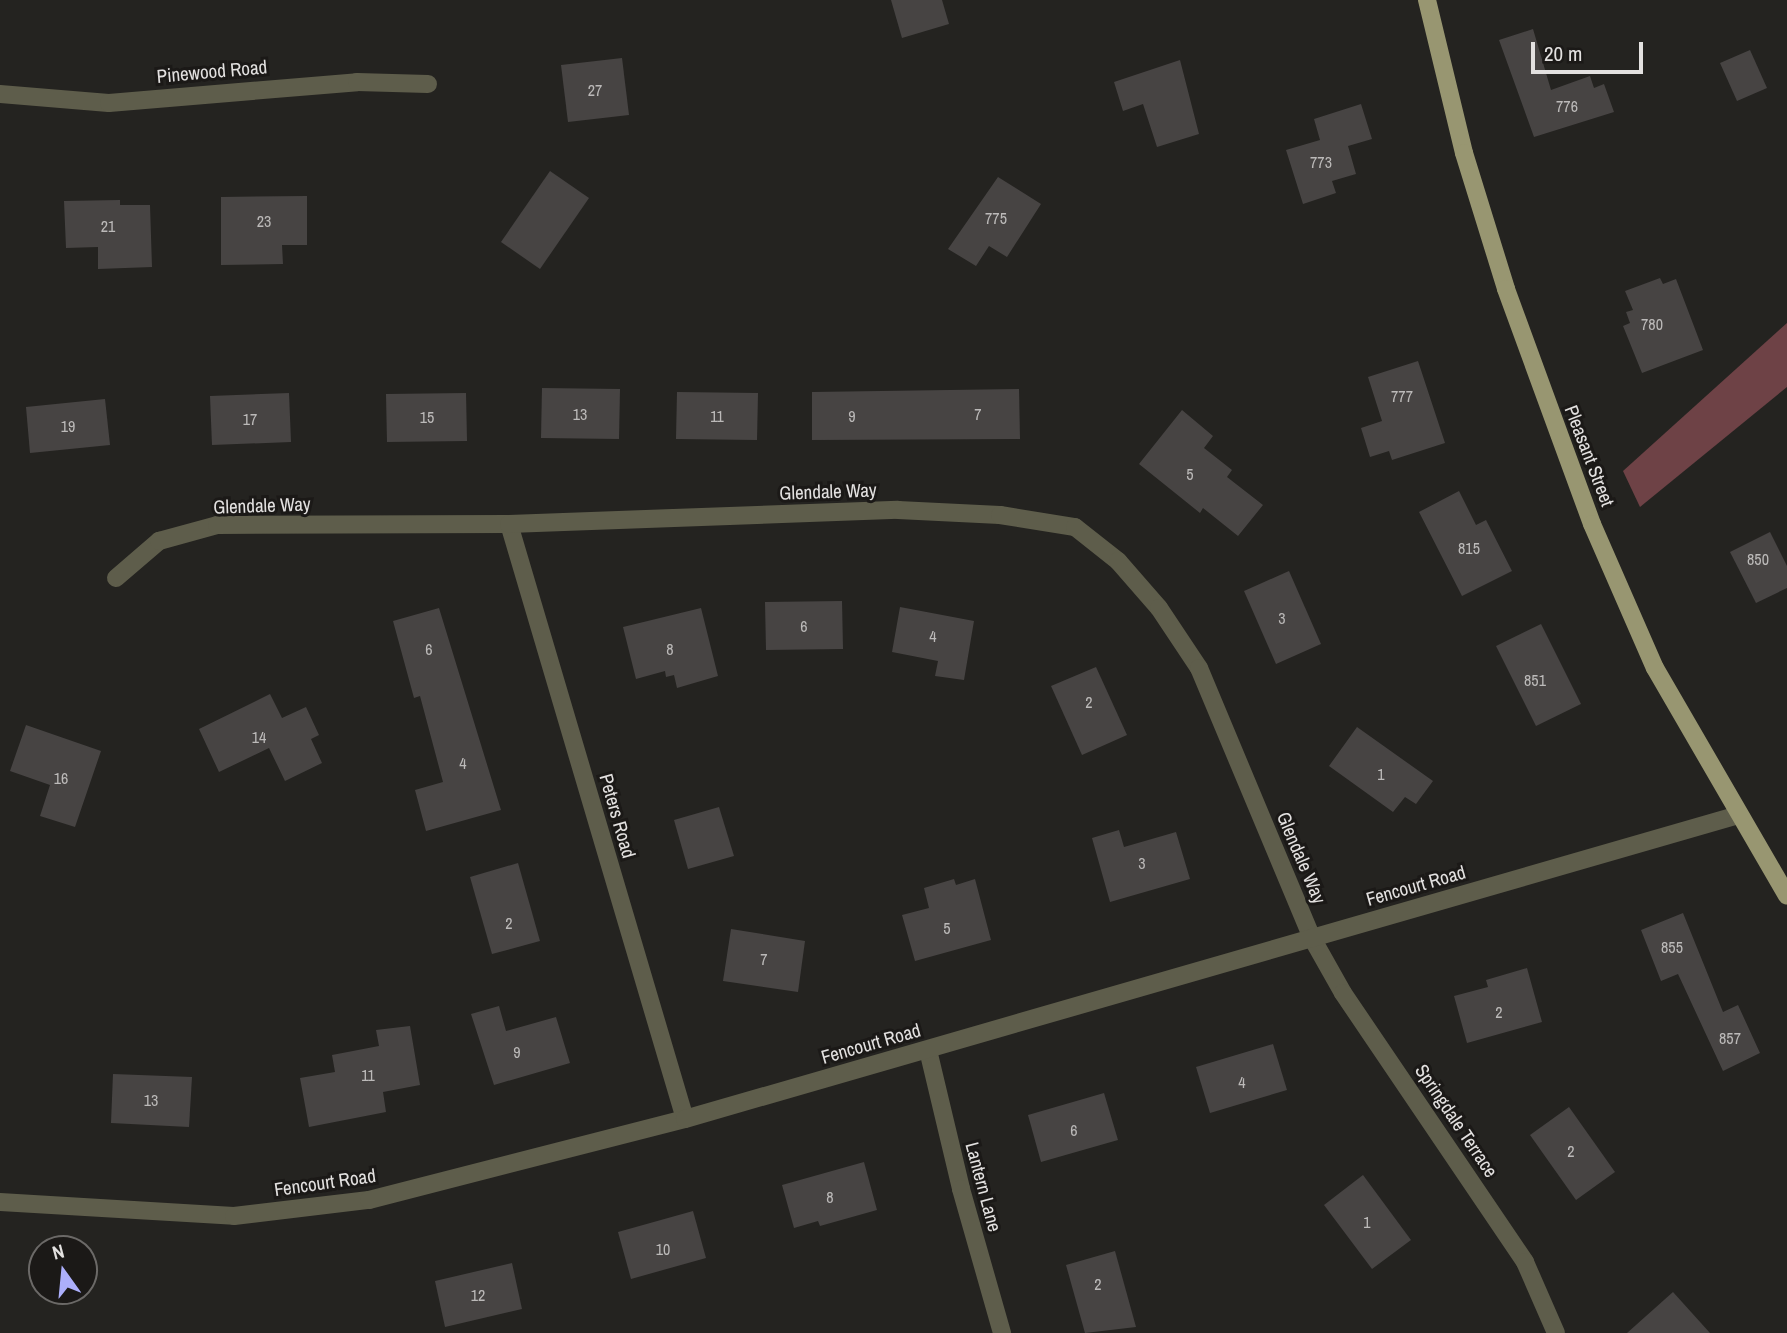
<!DOCTYPE html>
<style>
body{margin:0}
#map{position:relative;width:1787px;height:1333px;overflow:hidden;background:#242320;font-family:"Archivo Narrow",sans-serif}
div>[style]{position:absolute}
.forest>*{inset:0;background:#6e4246}
.building>*{inset:0;background:#474443}
.minor>*{height:18px;margin:-9px;padding:0 9px;transform-origin:9px;border-radius:9px;background:#5e5d4b}
.major>*{height:18px;margin:-9px;padding:0 9px;transform-origin:9px;border-radius:9px;background:#989671}
span{translate:-50% -50%;white-space:nowrap;text-align:center;line-height:1.15;-webkit-text-stroke:6px #1b1917;paint-order:stroke}
.number-label{font-size:16px;color:#bcbab9}
.number-label span{-webkit-text-stroke-width:0}
.street-label{font-size:19px;color:#e3e1e0}
.north{position:absolute;left:28px;top:1235px;width:70px;height:70px;box-sizing:border-box;background:#1b1917;border:2px solid #6b6967;border-radius:50%;rotate:345deg;font-size:19px;font-weight:700;line-height:28px;text-align:center;color:#e3e1e0}
.north::after{content:'';display:block;margin:auto;width:24px;height:32px;background:#acaffb;clip-path:polygon(50% 0,100% 100%,50% 72%,0 100%)}
.scale{position:absolute;left:1531px;top:42px;width:112px;height:32px;box-sizing:border-box;border:4px solid #e3e1e0;border-top:0;padding-left:9px;font-size:21px;line-height:24px;white-space:nowrap;color:#e3e1e0;-webkit-text-stroke:5px #1b1917;paint-order:stroke}
</style>
<div id="map">
<div class="forest">
<i style="clip-path:polygon(1787px 323px,1787px 387px,1640px 507px,1623px 471px)"></i>
</div>
<div class="building">
<i style="clip-path:polygon(891px 0,942px 0,949px 24px,902px 38px)"></i>
<i style="clip-path:polygon(1533px 29px,1551px 90px,1590px 76px,1594px 88px,1604px 84px,1614px 112px,1534px 137px,1499px 40px)"></i>
<i style="clip-path:polygon(1750px 50px,1767px 88px,1737px 101px,1720px 63px)"></i>
<i style="clip-path:polygon(622px 58px,629px 115px,568px 122px,561px 65px)"></i>
<i style="clip-path:polygon(1180px 60px,1199px 134px,1157px 147px,1143px 104px,1123px 111px,1114px 82px)"></i>
<i style="clip-path:polygon(1361px 104px,1372px 139px,1348px 146px,1356px 174px,1332px 181px,1336px 193px,1303px 204px,1286px 150px,1320px 140px,1314px 119px)"></i>
<i style="clip-path:polygon(550px 171px,589px 198px,540px 269px,501px 242px)"></i>
<i style="clip-path:polygon(998px 177px,1041px 204px,1007px 257px,989px 246px,976px 266px,948px 249px)"></i>
<i style="clip-path:polygon(307px 196px,307px 245px,282px 245px,283px 264px,221px 265px,221px 197px)"></i>
<i style="clip-path:polygon(120px 200px,120px 205px,150px 205px,152px 267px,98px 269px,98px 247px,66px 248px,64px 201px)"></i>
<i style="clip-path:polygon(1660px 278px,1663px 284px,1676px 279px,1703px 350px,1642px 373px,1623px 326px,1630px 323px,1626px 312px,1633px 310px,1625px 291px)"></i>
<i style="clip-path:polygon(1418px 361px,1445px 443px,1392px 460px,1389px 451px,1370px 457px,1361px 428px,1382px 421px,1368px 377px)"></i>
<i style="clip-path:polygon(542px 388px,620px 389px,619px 439px,541px 438px)"></i>
<i style="clip-path:polygon(1019px 389px,1020px 439px,812px 440px,812px 392px)"></i>
<i style="clip-path:polygon(677px 392px,758px 393px,757px 440px,676px 439px)"></i>
<i style="clip-path:polygon(289px 393px,291px 442px,212px 445px,210px 396px)"></i>
<i style="clip-path:polygon(466px 393px,467px 441px,387px 442px,386px 394px)"></i>
<i style="clip-path:polygon(105px 399px,110px 445px,30px 453px,26px 407px)"></i>
<i style="clip-path:polygon(1182px 410px,1213px 436px,1204px 448px,1232px 470px,1227px 477px,1263px 505px,1238px 536px,1203px 508px,1200px 513px,1139px 464px)"></i>
<i style="clip-path:polygon(1459px 491px,1476px 525px,1486px 520px,1512px 571px,1462px 596px,1419px 512px)"></i>
<i style="clip-path:polygon(1770px 532px,1787px 566px,1787px 588px,1756px 603px,1730px 552px)"></i>
<i style="clip-path:polygon(1289px 571px,1321px 644px,1276px 664px,1244px 591px)"></i>
<i style="clip-path:polygon(842px 601px,843px 649px,766px 650px,765px 602px)"></i>
<i style="clip-path:polygon(900px 607px,974px 621px,964px 680px,935px 676px,938px 661px,892px 652px)"></i>
<i style="clip-path:polygon(439px 608px,501px 810px,426px 831px,415px 790px,443px 782px,420px 696px,414px 698px,393px 621px)"></i>
<i style="clip-path:polygon(701px 608px,718px 676px,677px 688px,674px 675px,666px 677px,665px 671px,636px 679px,623px 627px)"></i>
<i style="clip-path:polygon(1541px 624px,1581px 704px,1536px 726px,1496px 646px)"></i>
<i style="clip-path:polygon(1096px 667px,1127px 735px,1082px 755px,1051px 686px)"></i>
<i style="clip-path:polygon(270px 694px,282px 718px,306px 707px,319px 735px,311px 739px,322px 763px,285px 781px,269px 748px,219px 772px,199px 729px)"></i>
<i style="clip-path:polygon(26px 725px,101px 751px,75px 827px,40px 816px,50px 785px,10px 771px)"></i>
<i style="clip-path:polygon(1357px 727px,1433px 781px,1416px 804px,1405px 797px,1393px 812px,1329px 766px)"></i>
<i style="clip-path:polygon(719px 807px,734px 856px,688px 869px,674px 820px)"></i>
<i style="clip-path:polygon(1119px 830px,1124px 847px,1176px 832px,1190px 879px,1110px 902px,1092px 838px)"></i>
<i style="clip-path:polygon(518px 863px,540px 941px,492px 954px,470px 877px)"></i>
<i style="clip-path:polygon(954px 879px,956px 885px,975px 879px,991px 940px,915px 961px,902px 915px,929px 908px,924px 888px)"></i>
<i style="clip-path:polygon(1683px 913px,1723px 1012px,1738px 1005px,1760px 1053px,1723px 1071px,1678px 974px,1661px 981px,1641px 930px)"></i>
<i style="clip-path:polygon(731px 929px,805px 941px,798px 992px,723px 981px)"></i>
<i style="clip-path:polygon(1527px 968px,1542px 1022px,1467px 1043px,1454px 996px,1488px 987px,1486px 980px)"></i>
<i style="clip-path:polygon(499px 1006px,506px 1031px,556px 1017px,570px 1063px,494px 1085px,471px 1014px)"></i>
<i style="clip-path:polygon(410px 1026px,420px 1085px,383px 1092px,386px 1112px,309px 1127px,300px 1078px,335px 1072px,332px 1055px,379px 1046px,376px 1030px)"></i>
<i style="clip-path:polygon(1273px 1044px,1287px 1090px,1210px 1113px,1196px 1067px)"></i>
<i style="clip-path:polygon(113px 1074px,192px 1077px,189px 1127px,111px 1123px)"></i>
<i style="clip-path:polygon(1104px 1093px,1118px 1140px,1041px 1162px,1028px 1115px)"></i>
<i style="clip-path:polygon(1569px 1107px,1615px 1172px,1576px 1200px,1530px 1135px)"></i>
<i style="clip-path:polygon(864px 1162px,877px 1210px,820px 1226px,818px 1221px,794px 1228px,782px 1185px)"></i>
<i style="clip-path:polygon(1363px 1175px,1411px 1240px,1372px 1269px,1324px 1205px)"></i>
<i style="clip-path:polygon(693px 1211px,706px 1258px,631px 1279px,618px 1232px)"></i>
<i style="clip-path:polygon(1115px 1251px,1136px 1327px,1085px 1333px,1066px 1265px)"></i>
<i style="clip-path:polygon(512px 1263px,522px 1309px,445px 1327px,435px 1281px)"></i>
<i style="clip-path:polygon(1673px 1292px,1710px 1333px,1627px 1333px)"></i>
</div>
<div class="minor">
<i style="left:0;top:94px;width:109px;rotate:4.7deg"></i>
<i style="left:109px;top:103px;width:249px;rotate:-4.8deg"></i>
<i style="left:357px;top:82px;width:71px;rotate:1.6deg"></i>
<i style="left:509px;top:524px;width:620px;rotate:73.52deg"></i>
<i style="left:116px;top:578px;width:57px;rotate:-40.7deg"></i>
<i style="left:159px;top:541px;width:60px;rotate:-15.4deg"></i>
<i style="left:217px;top:525px;width:292px;rotate:-0.2deg"></i>
<i style="left:509px;top:524px;width:389px;rotate:-2.1deg"></i>
<i style="left:898px;top:510px;width:102px;rotate:2.8deg"></i>
<i style="left:1000px;top:515px;width:76px;rotate:9.1deg"></i>
<i style="left:1075px;top:527px;width:55px;rotate:38.3deg"></i>
<i style="left:1118px;top:561px;width:62px;rotate:48.9deg"></i>
<i style="left:1159px;top:608px;width:72px;rotate:56.3deg"></i>
<i style="left:1199px;top:668px;width:293px;rotate:67.3deg"></i>
<i style="left:1312px;top:938px;width:63px;rotate:60.6deg"></i>
<i style="left:1343px;top:993px;width:325px;rotate:55.9deg"></i>
<i style="left:1525px;top:1262px;width:77px;rotate:66.4deg"></i>
<i style="left:928px;top:1050px;width:143px;rotate:76.6deg"></i>
<i style="left:961px;top:1189px;width:150px;rotate:74.1deg"></i>
<i style="left:0;top:1202px;width:234px;rotate:3.4deg"></i>
<i style="left:234px;top:1216px;width:136px;rotate:-6.8deg"></i>
<i style="left:369px;top:1200px;width:326px;rotate:-14.4deg"></i>
<i style="left:685px;top:1119px;width:1096px;rotate:-16.1deg"></i>
</div>
<div class="major">
<i style="left:1427px;top:0;width:157px;rotate:76.4deg"></i>
<i style="left:1464px;top:153px;width:142px;rotate:72.8deg"></i>
<i style="left:1506px;top:289px;width:250px;rotate:69.9deg"></i>
<i style="left:1592px;top:524px;width:157px;rotate:66.4deg"></i>
<i style="left:1655px;top:668px;width:263px;rotate:59.9deg"></i>
</div>
<div class="number-label">
<span style="left:595px;top:90px">27</span>
<span style="left:1567px;top:106px">776</span>
<span style="left:1321px;top:162px">773</span>
<span style="left:996px;top:218px">775</span>
<span style="left:264px;top:221px">23</span>
<span style="left:108px;top:226px">21</span>
<span style="left:1652px;top:324px">780</span>
<span style="left:1402px;top:396px">777</span>
<span style="left:580px;top:414px">13</span>
<span style="left:978px;top:414px">7</span>
<span style="left:717px;top:416px">11</span>
<span style="left:852px;top:416px">9</span>
<span style="left:427px;top:417px">15</span>
<span style="left:250px;top:419px">17</span>
<span style="left:68px;top:426px">19</span>
<span style="left:1190px;top:474px">5</span>
<span style="left:1469px;top:548px">815</span>
<span style="left:1758px;top:559px">850</span>
<span style="left:1282px;top:618px">3</span>
<span style="left:804px;top:626px">6</span>
<span style="left:933px;top:636px">4</span>
<span style="left:429px;top:649px">6</span>
<span style="left:670px;top:649px">8</span>
<span style="left:1535px;top:680px">851</span>
<span style="left:1089px;top:702px">2</span>
<span style="left:259px;top:737px">14</span>
<span style="left:463px;top:763px">4</span>
<span style="left:1381px;top:774px">1</span>
<span style="left:61px;top:778px">16</span>
<span style="left:1142px;top:863px">3</span>
<span style="left:509px;top:923px">2</span>
<span style="left:947px;top:928px">5</span>
<span style="left:1672px;top:947px">855</span>
<span style="left:764px;top:959px">7</span>
<span style="left:1499px;top:1012px">2</span>
<span style="left:1730px;top:1038px">857</span>
<span style="left:517px;top:1052px">9</span>
<span style="left:368px;top:1075px">11</span>
<span style="left:1242px;top:1082px">4</span>
<span style="left:151px;top:1100px">13</span>
<span style="left:1074px;top:1130px">6</span>
<span style="left:1571px;top:1151px">2</span>
<span style="left:830px;top:1197px">8</span>
<span style="left:1367px;top:1222px">1</span>
<span style="left:663px;top:1249px">10</span>
<span style="left:1098px;top:1284px">2</span>
<span style="left:478px;top:1295px">12</span>
</div>
<div class="street-label">
<span style="left:212px;top:72px;rotate:-5deg">Pinewood Road</span>
<span style="left:1589px;top:456px;rotate:69deg">Pleasant Street</span>
<span style="left:828px;top:492px;rotate:-2deg">Glendale Way</span>
<span style="left:262px;top:506px;rotate:-2deg">Glendale Way</span>
<span style="left:617px;top:816px;rotate:74deg">Peters Road</span>
<span style="left:1301px;top:858px;rotate:67deg">Glendale Way</span>
<span style="left:1416px;top:886px;rotate:-16deg">Fencourt Road</span>
<span style="left:871px;top:1044px;rotate:-16deg">Fencourt Road</span>
<span style="left:1456px;top:1121px;rotate:56deg">Springdale Terrace</span>
<span style="left:325px;top:1183px;rotate:-8deg">Fencourt Road</span>
<span style="left:983px;top:1187px;rotate:75deg">Lantern Lane</span>
</div>
<div class="north">N</div>
<div class="scale">20 m</div>
</div>
